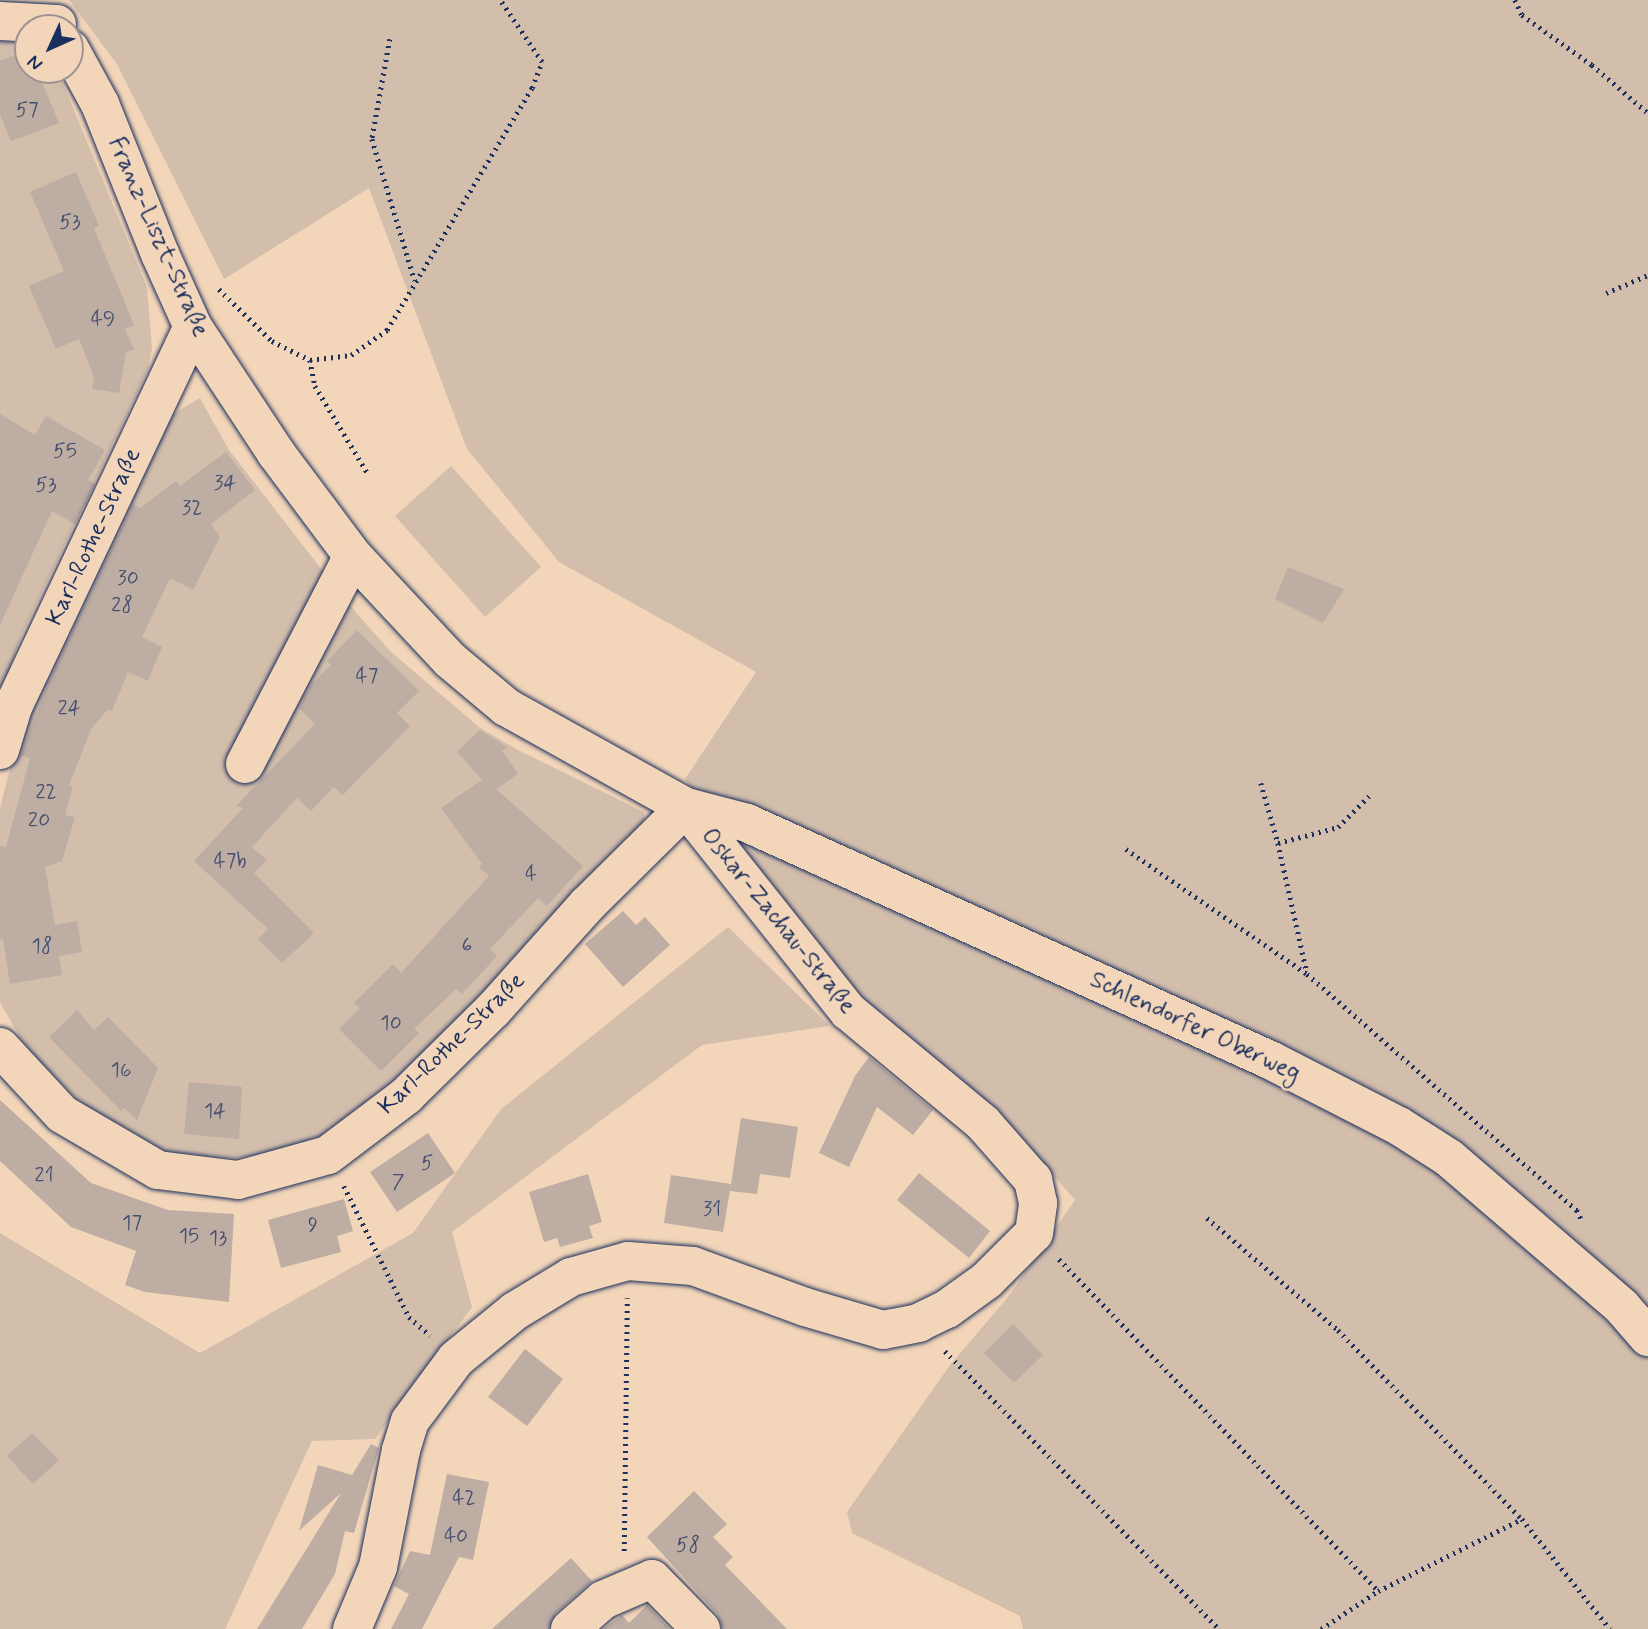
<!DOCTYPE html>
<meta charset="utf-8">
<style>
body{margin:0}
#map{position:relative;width:1648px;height:1629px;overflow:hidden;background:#f3d6b9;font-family:Mynerve,sans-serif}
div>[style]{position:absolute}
.green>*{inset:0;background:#d3beac}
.building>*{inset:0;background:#beada3}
.path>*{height:4.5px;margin-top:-2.25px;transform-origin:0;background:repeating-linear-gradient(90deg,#1b2f5e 0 2px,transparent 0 7px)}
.roads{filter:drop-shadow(0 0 2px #1b2f5e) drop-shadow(0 0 2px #1b2f5e)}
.minor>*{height:38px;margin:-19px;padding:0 19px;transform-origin:19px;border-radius:19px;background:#f3d6b9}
span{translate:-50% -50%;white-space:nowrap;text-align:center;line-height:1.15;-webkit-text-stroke:5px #f3d6b9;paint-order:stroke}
.number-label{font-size:21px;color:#444e6f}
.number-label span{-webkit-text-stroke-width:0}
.street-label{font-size:24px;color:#1b2f5e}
.north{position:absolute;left:14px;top:14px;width:70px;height:70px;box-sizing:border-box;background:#f3d6b9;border:2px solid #9d9395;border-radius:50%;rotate:225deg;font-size:19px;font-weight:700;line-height:28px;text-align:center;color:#1b2f5e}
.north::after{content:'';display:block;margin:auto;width:24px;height:32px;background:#1b2f5e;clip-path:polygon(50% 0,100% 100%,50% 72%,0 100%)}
</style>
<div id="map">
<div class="green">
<i style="clip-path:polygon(69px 0,1648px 0,1648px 1629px,1023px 1629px,1020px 1616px,852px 1533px,847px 1512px,950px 1365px,1008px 1297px,1075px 1200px,1009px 1125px,851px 1000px,685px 779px,756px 672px,559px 562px,467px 449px,369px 188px,224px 279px,117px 64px)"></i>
<i style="clip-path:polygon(0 38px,28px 40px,28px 70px,56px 70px,66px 91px,147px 287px,152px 348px,148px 369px,21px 636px,0 697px)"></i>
<i style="clip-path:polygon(200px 398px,229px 450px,346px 601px,391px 652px,479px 727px,516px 749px,644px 812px,646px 833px,346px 1129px,284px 1153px,234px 1158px,186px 1156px,149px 1147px,102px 1123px,29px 1053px,0 1002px,0 808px,8px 776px,39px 685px,170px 416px)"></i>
<i style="clip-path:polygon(451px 466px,541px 567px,485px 617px,395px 516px)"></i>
<i style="clip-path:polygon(728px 927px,830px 1026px,702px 1045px,452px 1232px,472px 1307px,375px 1439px,312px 1441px,225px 1629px,0 1629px,0 1233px,200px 1353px,413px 1233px,501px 1109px)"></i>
</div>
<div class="building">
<i style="clip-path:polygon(28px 50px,28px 70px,37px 70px,59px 123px,11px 141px,0 115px,0 61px)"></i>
<i style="clip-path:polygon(76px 172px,99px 226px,94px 228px,134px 325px,125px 329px,134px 349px,126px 352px,119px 393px,92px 389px,94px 377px,79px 339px,56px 349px,29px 286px,64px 271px,30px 192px)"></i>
<i style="clip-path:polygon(0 414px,35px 435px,46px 416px,105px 450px,88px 480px,95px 484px,75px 524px,52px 511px,0 625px)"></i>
<i style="clip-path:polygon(226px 452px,255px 490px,211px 524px,220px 537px,193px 590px,170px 578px,142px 637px,162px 647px,148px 681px,128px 672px,112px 711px,107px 710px,91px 729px,69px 785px,73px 786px,65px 815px,75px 817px,62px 861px,45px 867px,55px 925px,77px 921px,82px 952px,59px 956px,62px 975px,10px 984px,3px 939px,0 940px,0 846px,6px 847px,30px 758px,21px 755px,25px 743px,52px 675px,133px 504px,140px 508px,176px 481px,180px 486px)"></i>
<i style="clip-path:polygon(1288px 567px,1344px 589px,1323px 623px,1275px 599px)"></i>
<i style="clip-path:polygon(357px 630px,419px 691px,397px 713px,410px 726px,343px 795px,334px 787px,311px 811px,297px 798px,252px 847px,267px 860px,254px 873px,314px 933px,282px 963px,258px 939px,268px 929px,194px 861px,243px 808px,236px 806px,315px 724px,299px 708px,311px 685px,331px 665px,327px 661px)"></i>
<i style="clip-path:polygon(480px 730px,507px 747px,502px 751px,518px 774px,496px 789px,583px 866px,547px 906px,538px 898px,490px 949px,497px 956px,462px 994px,456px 989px,414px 1029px,419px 1033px,381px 1071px,339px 1029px,360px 1008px,354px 1003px,393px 964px,401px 973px,489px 876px,479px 867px,482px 864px,441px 808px,482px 780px,457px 752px)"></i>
<i style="clip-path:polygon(623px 911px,636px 925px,645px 917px,670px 945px,623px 987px,585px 944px)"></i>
<i style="clip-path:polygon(77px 1010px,94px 1030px,108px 1017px,158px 1068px,137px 1120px,124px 1108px,121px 1111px,49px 1037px)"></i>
<i style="clip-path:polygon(869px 1057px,933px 1110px,913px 1135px,877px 1107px,849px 1167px,819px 1153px,855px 1076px)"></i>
<i style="clip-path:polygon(189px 1082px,242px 1087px,239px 1139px,184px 1134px)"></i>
<i style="clip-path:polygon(0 1100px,91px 1183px,168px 1210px,234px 1214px,229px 1302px,145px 1292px,125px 1285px,136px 1251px,71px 1227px,0 1161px)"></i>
<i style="clip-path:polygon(741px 1118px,798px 1127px,790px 1178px,760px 1174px,757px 1194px,730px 1191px)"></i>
<i style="clip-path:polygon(428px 1133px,455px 1173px,397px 1212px,370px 1172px)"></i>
<i style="clip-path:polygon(919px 1173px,990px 1231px,969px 1258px,897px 1200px)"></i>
<i style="clip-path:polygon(588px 1174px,602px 1222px,589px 1226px,593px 1238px,560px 1247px,557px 1238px,544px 1242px,529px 1192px)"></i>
<i style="clip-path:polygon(671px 1175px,731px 1184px,723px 1232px,664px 1223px)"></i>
<i style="clip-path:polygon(344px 1199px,353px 1231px,337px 1236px,341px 1252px,281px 1268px,268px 1220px)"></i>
<i style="clip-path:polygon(1013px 1324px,1043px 1355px,1014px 1383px,984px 1353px)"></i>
<i style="clip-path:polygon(525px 1349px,563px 1379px,527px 1426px,488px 1397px)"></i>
<i style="clip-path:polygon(32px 1433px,59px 1460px,33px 1484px,7px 1456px)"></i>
<i style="clip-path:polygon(371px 1444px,379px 1448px,354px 1533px,345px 1531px,335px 1574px,302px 1629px,257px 1629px,341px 1493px,299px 1531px,318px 1465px,352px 1475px)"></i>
<i style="clip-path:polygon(447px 1474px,489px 1482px,473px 1560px,459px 1557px,422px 1629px,391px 1629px,409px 1594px,394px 1586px,410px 1551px,430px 1555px)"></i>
<i style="clip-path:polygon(694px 1491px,727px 1524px,713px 1537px,733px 1557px,725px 1565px,787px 1629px,722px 1629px,717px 1614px,647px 1537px)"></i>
<i style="clip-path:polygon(571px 1558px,592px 1581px,556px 1613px,549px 1629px,492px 1629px)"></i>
<i style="clip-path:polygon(647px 1605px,670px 1629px,603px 1629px,622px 1615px,629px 1623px)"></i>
</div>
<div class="path">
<i style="left:1515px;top:0;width:17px;rotate:65deg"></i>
<i style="left:1522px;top:15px;width:86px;rotate:35.5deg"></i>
<i style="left:1592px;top:65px;width:74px;rotate:40.6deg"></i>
<i style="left:390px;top:39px;width:102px;rotate:100.2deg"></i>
<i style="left:372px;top:139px;width:148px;rotate:73.2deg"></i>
<i style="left:219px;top:289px;width:74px;rotate:44.5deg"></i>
<i style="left:272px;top:341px;width:42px;rotate:26.6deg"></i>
<i style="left:310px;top:360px;width:41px;rotate:-7deg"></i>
<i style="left:351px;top:355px;width:44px;rotate:-34.8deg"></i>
<i style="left:387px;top:330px;width:282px;rotate:-59.1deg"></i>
<i style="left:532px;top:88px;width:28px;rotate:-69deg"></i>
<i style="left:542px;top:62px;width:75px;rotate:-124.1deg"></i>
<i style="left:1606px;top:293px;width:46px;rotate:-23.2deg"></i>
<i style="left:310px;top:360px;width:26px;rotate:79deg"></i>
<i style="left:315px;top:386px;width:103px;rotate:58.9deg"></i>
<i style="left:1261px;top:783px;width:62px;rotate:74.2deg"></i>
<i style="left:1278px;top:843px;width:133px;rotate:77.4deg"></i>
<i style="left:1278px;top:843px;width:62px;rotate:-14.9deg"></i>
<i style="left:1338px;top:827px;width:49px;rotate:-45deg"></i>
<i style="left:1126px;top:849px;width:220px;rotate:34.6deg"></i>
<i style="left:1307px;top:974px;width:359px;rotate:41.2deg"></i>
<i style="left:1577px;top:1210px;width:12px;rotate:66deg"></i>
<i style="left:344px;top:1186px;width:146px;rotate:63.6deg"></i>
<i style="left:409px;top:1317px;width:28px;rotate:41deg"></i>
<i style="left:1207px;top:1218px;width:172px;rotate:40.5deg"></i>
<i style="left:1338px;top:1330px;width:264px;rotate:45.8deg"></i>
<i style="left:1522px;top:1519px;width:141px;rotate:51.3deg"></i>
<i style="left:1059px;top:1259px;width:460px;rotate:46.1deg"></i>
<i style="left:945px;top:1351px;width:390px;rotate:45.4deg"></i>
<i style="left:624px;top:1551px;width:253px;rotate:-89.3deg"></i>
<i style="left:1321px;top:1629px;width:69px;rotate:-33.7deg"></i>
<i style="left:1378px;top:1591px;width:161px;rotate:-26.6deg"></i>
</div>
<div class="roads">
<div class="minor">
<i style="left:0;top:21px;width:57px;rotate:3deg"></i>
<i style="left:70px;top:49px;width:63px;rotate:61.4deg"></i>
<i style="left:100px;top:104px;width:162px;rotate:68.2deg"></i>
<i style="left:160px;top:254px;width:80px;rotate:65.7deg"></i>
<i style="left:193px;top:327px;width:151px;rotate:56.6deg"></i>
<i style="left:276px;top:453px;width:129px;rotate:53.2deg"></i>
<i style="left:353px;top:556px;width:142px;rotate:47deg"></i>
<i style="left:450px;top:660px;width:73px;rotate:40deg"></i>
<i style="left:506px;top:707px;width:206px;rotate:29.1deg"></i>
<i style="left:686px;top:807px;width:63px;rotate:14.7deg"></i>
<i style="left:747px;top:823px;width:574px;rotate:24.38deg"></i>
<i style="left:1270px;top:1060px;width:145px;rotate:27.1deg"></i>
<i style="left:1399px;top:1126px;width:59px;rotate:32.6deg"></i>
<i style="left:1449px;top:1158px;width:228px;rotate:40.7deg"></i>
<i style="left:1622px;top:1307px;width:40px;rotate:49deg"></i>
<i style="left:0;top:750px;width:45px;rotate:-73.2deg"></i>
<i style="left:13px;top:707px;width:420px;rotate:-64.7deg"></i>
<i style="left:245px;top:764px;width:234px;rotate:-62.6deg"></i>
<i style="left:0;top:1047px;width:91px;rotate:47.2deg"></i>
<i style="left:62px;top:1114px;width:111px;rotate:30.3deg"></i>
<i style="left:158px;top:1170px;width:81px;rotate:7.1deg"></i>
<i style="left:238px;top:1180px;width:93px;rotate:-15.5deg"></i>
<i style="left:328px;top:1155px;width:98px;rotate:-37.1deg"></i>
<i style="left:406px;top:1096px;width:122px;rotate:-44.7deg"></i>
<i style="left:493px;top:1010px;width:141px;rotate:-48.2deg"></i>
<i style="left:587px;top:905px;width:139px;rotate:-44.7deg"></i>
<i style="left:352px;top:1629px;width:67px;rotate:-67.2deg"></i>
<i style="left:378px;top:1567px;width:119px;rotate:-78.9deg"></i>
<i style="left:401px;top:1450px;width:30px;rotate:-73deg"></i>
<i style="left:410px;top:1421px;width:77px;rotate:-53.4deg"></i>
<i style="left:456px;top:1359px;width:76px;rotate:-39.1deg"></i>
<i style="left:515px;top:1311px;width:66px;rotate:-31.3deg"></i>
<i style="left:571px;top:1277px;width:59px;rotate:-15.7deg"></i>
<i style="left:628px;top:1261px;width:65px;rotate:4.4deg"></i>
<i style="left:693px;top:1266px;width:119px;rotate:20.1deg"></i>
<i style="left:805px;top:1307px;width:81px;rotate:16.4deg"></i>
<i style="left:883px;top:1330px;width:36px;rotate:-11deg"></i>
<i style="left:918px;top:1323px;width:32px;rotate:-26deg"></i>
<i style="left:947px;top:1309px;width:49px;rotate:-35.9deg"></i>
<i style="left:987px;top:1280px;width:66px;rotate:-45deg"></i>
<i style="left:1034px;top:1233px;width:30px;rotate:-82deg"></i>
<i style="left:1038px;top:1203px;width:24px;rotate:-102deg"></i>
<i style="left:1033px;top:1180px;width:76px;rotate:-131.3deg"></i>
<i style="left:983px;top:1123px;width:175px;rotate:-140.3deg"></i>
<i style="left:848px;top:1011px;width:260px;rotate:-128.5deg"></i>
<i style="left:570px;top:1629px;width:44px;rotate:-41.3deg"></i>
<i style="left:603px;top:1600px;width:53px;rotate:-23.2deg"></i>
<i style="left:652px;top:1579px;width:70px;rotate:45.6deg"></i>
</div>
</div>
<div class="number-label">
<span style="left:27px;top:110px">57</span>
<span style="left:70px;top:222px">53</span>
<span style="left:103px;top:319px">49</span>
<span style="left:65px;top:451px">55</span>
<span style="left:225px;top:483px">34</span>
<span style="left:46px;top:485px">53</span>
<span style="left:192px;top:508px">32</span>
<span style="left:128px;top:578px">30</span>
<span style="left:122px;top:605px">28</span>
<span style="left:367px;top:676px">47</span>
<span style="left:69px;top:708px">24</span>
<span style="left:46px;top:792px">22</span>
<span style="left:39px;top:820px">20</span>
<span style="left:230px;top:861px">47b</span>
<span style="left:531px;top:874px">4</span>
<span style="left:467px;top:945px">6</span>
<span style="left:42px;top:946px">18</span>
<span style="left:391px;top:1023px">10</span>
<span style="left:121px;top:1070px">16</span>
<span style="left:215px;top:1111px">14</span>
<span style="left:427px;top:1163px">5</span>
<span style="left:44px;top:1175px">21</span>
<span style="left:398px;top:1182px">7</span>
<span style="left:712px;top:1209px">31</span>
<span style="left:132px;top:1223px">17</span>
<span style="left:313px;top:1225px">9</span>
<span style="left:189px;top:1236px">15</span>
<span style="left:218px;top:1238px">13</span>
<span style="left:464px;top:1498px">42</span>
<span style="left:456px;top:1536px">40</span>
<span style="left:688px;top:1545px">58</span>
</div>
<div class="street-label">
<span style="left:158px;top:237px;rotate:66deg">Franz-Liszt-Straße</span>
<span style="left:94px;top:537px;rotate:-65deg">Karl-Rothe-Straße</span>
<span style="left:778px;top:921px;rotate:51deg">Oskar-Zachau-Straße</span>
<span style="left:1195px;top:1027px;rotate:25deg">Schlendorfer Oberweg</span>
<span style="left:452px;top:1044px;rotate:-44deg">Karl-Rothe-Straße</span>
</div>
<div class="north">N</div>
</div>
